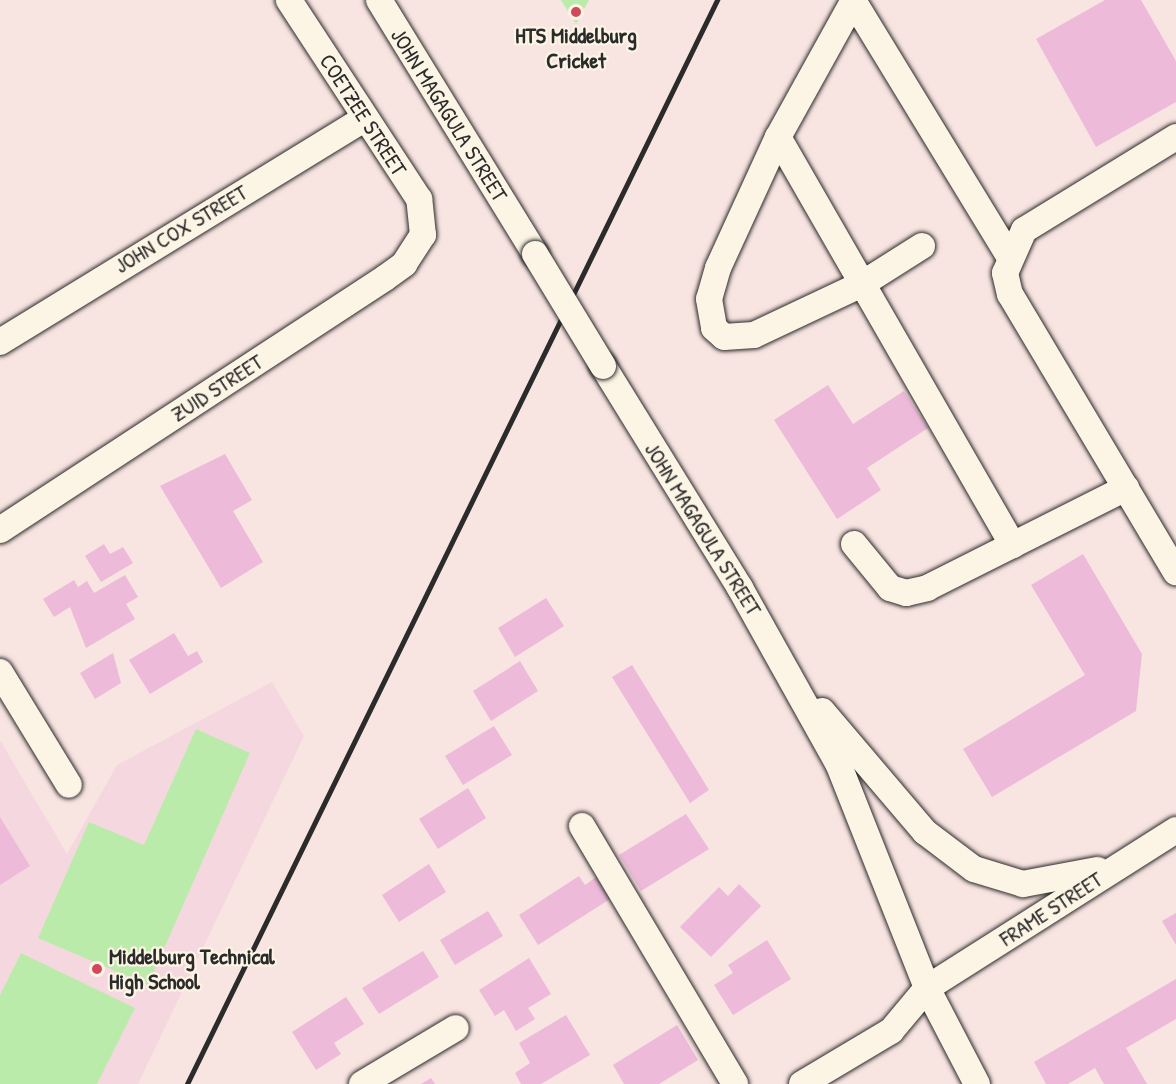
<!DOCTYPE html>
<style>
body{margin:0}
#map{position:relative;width:1176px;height:1084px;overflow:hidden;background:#f8e4e1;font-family:"Patrick Hand",sans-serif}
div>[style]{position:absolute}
.built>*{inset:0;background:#f5d8df}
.green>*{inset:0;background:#bbebaa}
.building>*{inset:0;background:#edbbd9}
.roads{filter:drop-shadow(0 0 2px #2b2b2b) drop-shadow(0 0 2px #2b2b2b)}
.minor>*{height:26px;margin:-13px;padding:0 13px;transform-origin:13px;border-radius:13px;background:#fcf5e5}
.rail>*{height:4.5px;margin:-2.25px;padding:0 2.25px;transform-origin:2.25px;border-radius:2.25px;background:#2b2b2b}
.bridges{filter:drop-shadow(0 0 2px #2b2b2b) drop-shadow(0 0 2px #2b2b2b)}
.minor-bridge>*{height:26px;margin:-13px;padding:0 13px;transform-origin:13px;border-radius:13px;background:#fcf5e5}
.dots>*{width:16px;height:16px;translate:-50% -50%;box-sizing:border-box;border:3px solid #fcf5e5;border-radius:50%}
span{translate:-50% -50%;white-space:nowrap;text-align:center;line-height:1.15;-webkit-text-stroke:4.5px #fcf5e5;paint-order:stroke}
.poi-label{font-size:22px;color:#2b2b2b;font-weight:700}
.left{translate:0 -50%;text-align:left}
.street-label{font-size:22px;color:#2b2b2b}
</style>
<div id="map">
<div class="built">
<i style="clip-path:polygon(272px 682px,304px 736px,138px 1084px,0 1084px,0 740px,67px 854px,117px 765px)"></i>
</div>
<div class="green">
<i style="clip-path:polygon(561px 0,589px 0,576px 24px)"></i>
<i style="clip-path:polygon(196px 729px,250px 753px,148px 985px,38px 938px,89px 822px,144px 845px)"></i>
<i style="clip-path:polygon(21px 953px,135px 1008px,97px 1084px,0 1084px,0 995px)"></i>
</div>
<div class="building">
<i style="clip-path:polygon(1105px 0,1141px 0,1176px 61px,1176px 102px,1096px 147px,1036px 39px)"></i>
<i style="clip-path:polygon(828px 385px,853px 424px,904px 391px,928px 428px,867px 468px,881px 490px,837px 519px,774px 420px)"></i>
<i style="clip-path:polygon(225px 454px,252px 500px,233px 511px,263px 562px,221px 588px,160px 486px)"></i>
<i style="clip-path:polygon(104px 544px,110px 554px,123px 547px,133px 563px,101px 582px,85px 556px)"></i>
<i style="clip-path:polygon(1083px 554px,1142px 654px,1136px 711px,992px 797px,963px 749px,1085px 675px,1031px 585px)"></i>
<i style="clip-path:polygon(125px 575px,138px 597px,126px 604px,135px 619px,86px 648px,70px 607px,54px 617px,43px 599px,74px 580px,78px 587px,87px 581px,94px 593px)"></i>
<i style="clip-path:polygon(546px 598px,564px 626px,515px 657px,498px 628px)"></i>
<i style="clip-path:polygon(174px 633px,188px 656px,197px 651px,203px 662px,150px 694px,129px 660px)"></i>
<i style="clip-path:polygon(113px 653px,121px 683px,95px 699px,80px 673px)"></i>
<i style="clip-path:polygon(520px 661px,538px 691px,491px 721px,473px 691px)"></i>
<i style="clip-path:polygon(632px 665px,709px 790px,690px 803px,612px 677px)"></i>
<i style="clip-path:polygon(494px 726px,512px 755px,463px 785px,445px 756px)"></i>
<i style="clip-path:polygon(468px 788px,486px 818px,438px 849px,419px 819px)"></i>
<i style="clip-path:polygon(686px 814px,709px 849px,641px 891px,619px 855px)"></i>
<i style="clip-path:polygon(0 817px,30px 866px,0 885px)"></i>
<i style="clip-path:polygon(429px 864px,446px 892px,399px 922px,382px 895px)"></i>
<i style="clip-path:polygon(579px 876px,585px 885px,596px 877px,610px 899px,538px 945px,519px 915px)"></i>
<i style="clip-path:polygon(739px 884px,761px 906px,711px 957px,680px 927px,719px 887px,728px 896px)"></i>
<i style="clip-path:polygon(488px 911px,503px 936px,455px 965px,440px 940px)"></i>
<i style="clip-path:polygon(1176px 913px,1176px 945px,1162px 921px)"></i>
<i style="clip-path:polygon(767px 940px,791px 979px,733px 1015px,714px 985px,733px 973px,728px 965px)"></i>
<i style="clip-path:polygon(423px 951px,439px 977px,379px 1014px,362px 988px)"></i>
<i style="clip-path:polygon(529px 958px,551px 994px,528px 1008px,535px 1019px,516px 1031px,504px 1010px,495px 1016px,479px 990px)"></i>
<i style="clip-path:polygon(1176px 979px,1176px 1019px,1126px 1048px,1147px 1084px,1104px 1084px,1095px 1068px,1068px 1084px,1046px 1084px,1034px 1062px)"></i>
<i style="clip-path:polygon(346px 997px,364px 1024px,334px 1043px,341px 1054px,316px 1070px,292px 1032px)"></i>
<i style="clip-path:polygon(566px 1015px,590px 1055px,541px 1084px,521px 1084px,515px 1073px,530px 1063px,519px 1043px)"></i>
<i style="clip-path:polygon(677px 1025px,698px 1060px,659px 1084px,624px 1084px,613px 1065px)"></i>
<i style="clip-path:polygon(431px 1078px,435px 1084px,421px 1084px)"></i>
</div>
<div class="roads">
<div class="minor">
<i style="left:379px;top:0;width:298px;rotate:58.4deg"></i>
<i style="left:854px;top:0;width:157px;rotate:119deg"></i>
<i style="left:778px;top:137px;width:144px;rotate:114.6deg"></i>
<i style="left:718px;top:268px;width:32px;rotate:106deg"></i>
<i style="left:709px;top:299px;width:29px;rotate:80deg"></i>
<i style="left:714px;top:328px;width:13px;rotate:42deg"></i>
<i style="left:724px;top:337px;width:30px;rotate:-4deg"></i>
<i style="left:754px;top:335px;width:119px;rotate:-25.3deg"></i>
<i style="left:862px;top:284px;width:71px;rotate:-32.3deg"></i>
<i style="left:854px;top:2px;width:298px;rotate:58.6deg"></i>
<i style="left:778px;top:137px;width:471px;rotate:60.1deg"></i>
<i style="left:1176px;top:137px;width:178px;rotate:148.5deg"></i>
<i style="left:1024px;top:230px;width:47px;rotate:113.8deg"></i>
<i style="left:1005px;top:273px;width:22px;rotate:77deg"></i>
<i style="left:1010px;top:294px;width:324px;rotate:59.2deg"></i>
<i style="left:0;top:342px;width:427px;rotate:-31.5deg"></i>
<i style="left:603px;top:366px;width:261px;rotate:58.3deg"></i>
<i style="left:740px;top:588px;width:201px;rotate:60.8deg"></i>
<i style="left:838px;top:763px;width:242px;rotate:68.4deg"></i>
<i style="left:927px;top:988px;width:108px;rotate:62.5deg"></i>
<i style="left:0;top:530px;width:460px;rotate:-33.2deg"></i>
<i style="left:385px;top:278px;width:24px;rotate:-36deg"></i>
<i style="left:404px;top:264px;width:35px;rotate:-57deg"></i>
<i style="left:423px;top:235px;width:36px;rotate:-96deg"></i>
<i style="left:419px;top:199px;width:238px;rotate:-123.2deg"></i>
<i style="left:854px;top:544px;width:57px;rotate:50.7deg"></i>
<i style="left:890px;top:588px;width:17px;rotate:17deg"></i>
<i style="left:906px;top:593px;width:22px;rotate:-13deg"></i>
<i style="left:927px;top:588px;width:223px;rotate:-26.7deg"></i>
<i style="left:0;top:672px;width:132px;rotate:58.6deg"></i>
<i style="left:822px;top:711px;width:159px;rotate:49.6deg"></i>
<i style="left:925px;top:832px;width:61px;rotate:37.1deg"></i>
<i style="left:974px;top:869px;width:51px;rotate:17deg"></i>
<i style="left:1023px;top:884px;width:76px;rotate:-10.6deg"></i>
<i style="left:582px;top:826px;width:300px;rotate:59.3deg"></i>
<i style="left:362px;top:1084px;width:109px;rotate:-30.8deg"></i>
<i style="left:802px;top:1084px;width:104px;rotate:-30.8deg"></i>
<i style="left:891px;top:1031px;width:56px;rotate:-50.1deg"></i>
<i style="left:927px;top:988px;width:295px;rotate:-32.4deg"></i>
</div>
</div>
<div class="rail">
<i style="left:187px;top:1084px;width:1207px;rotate:-63.94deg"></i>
</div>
<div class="bridges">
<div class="minor-bridge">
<i style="left:535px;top:254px;width:131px;rotate:58.7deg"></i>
</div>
</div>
<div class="dots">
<i style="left:576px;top:12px;background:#d1495b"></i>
<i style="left:97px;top:969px;background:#d1495b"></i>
</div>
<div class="poi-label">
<span style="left:576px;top:48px">HTS Middelburg<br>Cricket</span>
<span class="left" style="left:109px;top:969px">Middelburg Technical<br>High School</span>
</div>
<div class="street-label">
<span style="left:363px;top:115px;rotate:57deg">COETZEE STREET</span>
<span style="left:449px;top:115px;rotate:58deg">JOHN MAGAGULA STREET</span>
<span style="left:181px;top:229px;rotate:-31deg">JOHN COX STREET</span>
<span style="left:217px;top:388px;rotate:-33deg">ZUID STREET</span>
<span style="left:703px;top:529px;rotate:58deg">JOHN MAGAGULA STREET</span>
<span style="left:1051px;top:909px;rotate:-33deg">FRAME STREET</span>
</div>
</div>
